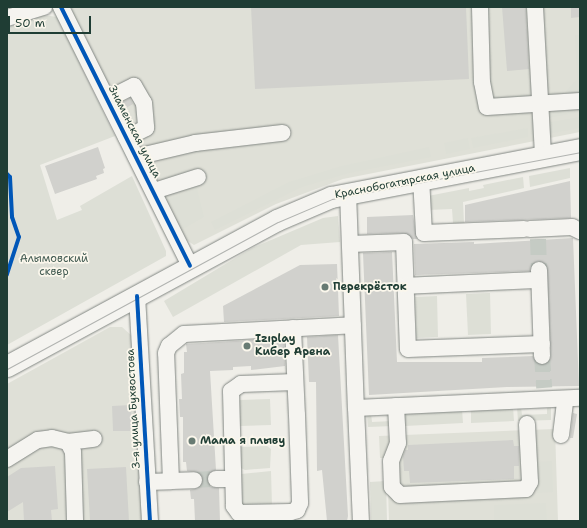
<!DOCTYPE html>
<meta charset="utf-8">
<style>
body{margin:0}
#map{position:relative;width:587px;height:528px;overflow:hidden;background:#efeee8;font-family:"Shantell Sans",sans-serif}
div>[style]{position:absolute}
.built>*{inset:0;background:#dfe0d7}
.green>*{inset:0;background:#dddfd6}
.building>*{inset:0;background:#d1d1cd}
.minor-tunnel>*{height:16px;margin-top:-8px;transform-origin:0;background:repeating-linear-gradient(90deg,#c5cbc4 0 16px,transparent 0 24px)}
.roads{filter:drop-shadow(0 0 1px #828783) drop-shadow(0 0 1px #828783)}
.minor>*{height:16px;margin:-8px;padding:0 8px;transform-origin:8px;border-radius:8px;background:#f5f4f0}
.major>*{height:21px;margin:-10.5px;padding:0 10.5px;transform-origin:10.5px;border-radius:10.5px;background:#f5f4f0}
.tram>*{height:1px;margin:-0.5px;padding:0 0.5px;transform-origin:0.5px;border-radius:0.5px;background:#b1b3b0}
.cycleway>*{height:4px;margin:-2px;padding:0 2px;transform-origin:2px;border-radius:2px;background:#0057b8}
.dots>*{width:11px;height:11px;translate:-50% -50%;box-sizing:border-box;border:2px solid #fbf7ec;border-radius:50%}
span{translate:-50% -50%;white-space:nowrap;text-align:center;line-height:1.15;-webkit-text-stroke:3.5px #fbf7ec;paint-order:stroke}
.street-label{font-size:11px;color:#1f3d34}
.park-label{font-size:11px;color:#425b52}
.poi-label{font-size:11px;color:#1f3d34;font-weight:700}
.left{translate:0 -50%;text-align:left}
.frame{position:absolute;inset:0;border:8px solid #1f3d34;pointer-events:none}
.scale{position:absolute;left:8px;top:16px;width:83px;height:18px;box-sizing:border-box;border:2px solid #1f3d34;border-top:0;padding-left:5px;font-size:12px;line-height:14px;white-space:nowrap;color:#1f3d34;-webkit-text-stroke:3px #fbf7ec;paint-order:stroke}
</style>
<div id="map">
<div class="built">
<i style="clip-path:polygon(74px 7px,580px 7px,580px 132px,343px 179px,276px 204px,194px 245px,185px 239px,74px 20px,72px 8px)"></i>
<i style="clip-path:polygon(110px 327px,122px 327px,132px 336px,144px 521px,7px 521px,7px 384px)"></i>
<i style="clip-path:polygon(555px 429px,558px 521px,389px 521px,387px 458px,380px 458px,379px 436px)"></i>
</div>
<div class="green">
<i style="clip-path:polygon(44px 15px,57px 17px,115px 136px,40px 165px,57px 220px,82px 210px,80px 206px,132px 176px,166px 251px,166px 256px,7px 345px,7px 27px)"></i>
<i style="clip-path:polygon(575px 35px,580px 35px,580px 96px,568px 94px,567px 90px,577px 79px)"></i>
<i style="clip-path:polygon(580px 108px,580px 112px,547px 118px,546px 111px)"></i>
<i style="clip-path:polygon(580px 117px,580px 128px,548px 134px,547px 123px)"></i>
<i style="clip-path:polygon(528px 128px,528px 137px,473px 148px,471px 138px)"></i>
<i style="clip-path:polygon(468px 138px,470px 149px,446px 154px,444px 143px)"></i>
<i style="clip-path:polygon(429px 147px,431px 157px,349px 173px,302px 187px,215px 230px,211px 222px,289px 182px,342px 166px)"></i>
<i style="clip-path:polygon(570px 168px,570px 178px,530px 187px,529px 176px)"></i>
<i style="clip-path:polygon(523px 177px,524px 188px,463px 202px,464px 223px,453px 223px,452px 209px,428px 210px,428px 196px,469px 188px,469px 191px,484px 188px,483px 185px)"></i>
<i style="clip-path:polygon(197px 188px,204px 217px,183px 229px,169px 199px)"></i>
<i style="clip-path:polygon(338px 216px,340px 242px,301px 245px,173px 317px,164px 301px,252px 248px,323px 218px)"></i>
<i style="clip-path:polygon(490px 293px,491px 334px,468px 335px,466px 294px)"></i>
<i style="clip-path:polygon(437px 296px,438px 337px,416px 338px,415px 297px)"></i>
<i style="clip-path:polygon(270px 399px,271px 425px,240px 426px,239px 400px)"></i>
<i style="clip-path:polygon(513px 407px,514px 421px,471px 423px,471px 409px)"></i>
<i style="clip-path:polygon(517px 407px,521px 407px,522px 415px,547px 414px,547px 408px,551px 408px,551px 420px,518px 421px)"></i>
<i style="clip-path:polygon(462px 409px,463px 423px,405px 426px,405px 411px)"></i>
<i style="clip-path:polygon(371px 413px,372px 422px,393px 421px,393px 426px,368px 427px,367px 414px)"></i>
<i style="clip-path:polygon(267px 446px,271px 449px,270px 468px,245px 470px,241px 468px,240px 447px)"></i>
<i style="clip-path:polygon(552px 461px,553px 492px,537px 493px,536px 462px)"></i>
<i style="clip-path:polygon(271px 471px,272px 506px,242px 506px,241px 474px)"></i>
<i style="clip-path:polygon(386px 481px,387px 521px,371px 521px,370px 482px)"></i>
<i style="clip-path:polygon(546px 503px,547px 521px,494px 521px,494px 505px)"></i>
</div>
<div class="building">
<i style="clip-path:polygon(251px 7px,466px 7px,469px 79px,255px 89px)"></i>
<i style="clip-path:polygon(502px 7px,526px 7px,529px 69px,507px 71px)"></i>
<i style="clip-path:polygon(571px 7px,580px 7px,580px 17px,571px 18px)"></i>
<i style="clip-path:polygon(130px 98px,133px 104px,126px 108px,123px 102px)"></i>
<i style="clip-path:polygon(98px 147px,105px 168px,103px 169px,104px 173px,96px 176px,97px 179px,55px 194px,45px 166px)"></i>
<i style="clip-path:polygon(570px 181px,571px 218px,465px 222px,465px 205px)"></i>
<i style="clip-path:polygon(413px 215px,417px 239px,413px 239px,404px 233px,367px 234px,367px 217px)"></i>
<i style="clip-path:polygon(573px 238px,579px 386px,507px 387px,369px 395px,363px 253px,392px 252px,397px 362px,482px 362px,482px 358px,533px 356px,537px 364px,543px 365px,550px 361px,551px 356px,547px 265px,538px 261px,531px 265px,530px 271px,415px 275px,414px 244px,474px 242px,474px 244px)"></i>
<i style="clip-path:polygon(337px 264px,339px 316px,224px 322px,223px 306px,300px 265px)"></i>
<i style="clip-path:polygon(338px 335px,348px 516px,347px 521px,327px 521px,322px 470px,317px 471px,316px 382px,309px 382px,307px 337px)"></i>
<i style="clip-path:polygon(284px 338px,285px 366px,251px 370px,251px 366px,233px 367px,233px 370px,210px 371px,216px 470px,208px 474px,207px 479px,211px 487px,219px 488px,220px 521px,195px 521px,194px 499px,191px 499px,190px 490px,199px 488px,203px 480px,199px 472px,187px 471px,186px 462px,183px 462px,183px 417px,180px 417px,179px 399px,182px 399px,181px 374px,184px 373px,184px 352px,187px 352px,186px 344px)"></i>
<i style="clip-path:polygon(131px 405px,132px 431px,113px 431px,112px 406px)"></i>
<i style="clip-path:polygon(573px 413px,577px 414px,573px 438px,570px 438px)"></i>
<i style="clip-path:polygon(513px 440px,514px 446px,519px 446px,519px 466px,514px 466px,514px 479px,410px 483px,409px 471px,404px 471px,403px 456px,405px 450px,408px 450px,408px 445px)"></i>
<i style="clip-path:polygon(55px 466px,58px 509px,51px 510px,52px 521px,24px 521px,23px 502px,7px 512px,7px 477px,21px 468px)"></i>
<i style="clip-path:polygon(126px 467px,129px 521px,90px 521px,87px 469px)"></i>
</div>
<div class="minor-tunnel">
<i style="left:538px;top:239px;width:31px;rotate:88deg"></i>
<i style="left:542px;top:356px;width:32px;rotate:86deg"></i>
<i style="left:194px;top:480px;width:22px;rotate:-3deg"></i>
</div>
<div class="roads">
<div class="minor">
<i style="left:61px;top:7px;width:289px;rotate:63.5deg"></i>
<i style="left:480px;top:7px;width:75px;rotate:88.5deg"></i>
<i style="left:482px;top:82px;width:25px;rotate:79deg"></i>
<i style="left:487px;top:107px;width:93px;rotate:-3.7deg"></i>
<i style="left:535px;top:7px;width:149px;rotate:86.9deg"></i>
<i style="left:7px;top:18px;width:39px;rotate:-17deg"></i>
<i style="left:108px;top:99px;width:29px;rotate:-27deg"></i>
<i style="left:134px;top:86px;width:20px;rotate:60deg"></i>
<i style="left:144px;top:103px;width:25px;rotate:85deg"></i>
<i style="left:146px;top:128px;width:22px;rotate:153deg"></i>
<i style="left:136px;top:157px;width:61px;rotate:-13.3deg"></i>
<i style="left:195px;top:143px;width:88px;rotate:-6.6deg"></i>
<i style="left:421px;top:178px;width:55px;rotate:86.9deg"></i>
<i style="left:424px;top:233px;width:100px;rotate:-2.3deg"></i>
<i style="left:154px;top:191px;width:46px;rotate:-17.7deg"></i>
<i style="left:348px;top:193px;width:215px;rotate:87.9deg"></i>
<i style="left:356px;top:408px;width:224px;rotate:-2.6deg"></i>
<i style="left:530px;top:229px;width:42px;rotate:-2.7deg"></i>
<i style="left:572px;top:227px;width:9px;rotate:27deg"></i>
<i style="left:350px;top:244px;width:54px;rotate:-2.1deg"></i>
<i style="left:404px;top:242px;width:107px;rotate:87.9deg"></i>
<i style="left:408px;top:349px;width:134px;rotate:-2.1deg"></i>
<i style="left:539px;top:270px;width:86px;rotate:88deg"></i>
<i style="left:405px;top:286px;width:134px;rotate:-2.6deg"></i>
<i style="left:137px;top:296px;width:225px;rotate:86.7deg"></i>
<i style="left:293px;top:328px;width:87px;rotate:87.4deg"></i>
<i style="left:297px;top:415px;width:88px;rotate:88deg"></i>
<i style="left:300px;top:503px;width:8px;rotate:113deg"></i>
<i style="left:297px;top:510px;width:6px;rotate:162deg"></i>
<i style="left:291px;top:512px;width:52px;rotate:178.9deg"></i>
<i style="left:239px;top:513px;width:9px;rotate:-126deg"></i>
<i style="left:234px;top:506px;width:115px;rotate:-91.5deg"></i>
<i style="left:231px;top:391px;width:12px;rotate:-35deg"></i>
<i style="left:241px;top:384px;width:54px;rotate:-2.1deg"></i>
<i style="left:396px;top:406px;width:37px;rotate:87deg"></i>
<i style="left:398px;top:443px;width:19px;rotate:111deg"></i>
<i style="left:391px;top:461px;width:26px;rotate:88deg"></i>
<i style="left:392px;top:487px;width:11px;rotate:45deg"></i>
<i style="left:400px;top:495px;width:126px;rotate:-2.7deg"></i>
<i style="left:526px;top:489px;width:8px;rotate:-60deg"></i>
<i style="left:530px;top:482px;width:58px;rotate:-93deg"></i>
<i style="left:356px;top:408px;width:113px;rotate:87.5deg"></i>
<i style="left:561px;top:435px;width:35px;rotate:-83deg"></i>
<i style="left:68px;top:442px;width:26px;rotate:-7deg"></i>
<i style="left:7px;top:459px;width:36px;rotate:-32deg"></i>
<i style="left:38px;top:440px;width:14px;rotate:-8deg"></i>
<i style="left:52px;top:438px;width:16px;rotate:14deg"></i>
<i style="left:68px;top:442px;width:11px;rotate:63deg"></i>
<i style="left:73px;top:452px;width:69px;rotate:88.3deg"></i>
<i style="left:216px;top:479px;width:17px"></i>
<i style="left:171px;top:481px;width:23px;rotate:-2deg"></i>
<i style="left:147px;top:482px;width:24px;rotate:-2deg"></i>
<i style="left:171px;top:481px;width:128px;rotate:-92.2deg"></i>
<i style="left:166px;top:353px;width:8px;rotate:-67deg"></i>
<i style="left:169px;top:346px;width:19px;rotate:-39deg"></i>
<i style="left:184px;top:334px;width:169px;rotate:-3deg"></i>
</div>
<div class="major">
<i style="left:7px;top:366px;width:307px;rotate:-28.4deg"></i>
<i style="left:277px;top:220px;width:59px;rotate:-23.1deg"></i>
<i style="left:331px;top:197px;width:254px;rotate:-10.9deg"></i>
</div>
</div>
<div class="tram">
<i style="left:7px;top:369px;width:308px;rotate:-28.5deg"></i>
<i style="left:278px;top:222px;width:59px;rotate:-23.1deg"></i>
<i style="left:332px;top:199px;width:252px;rotate:-10.7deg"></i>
</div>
<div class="cycleway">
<i style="left:61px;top:7px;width:289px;rotate:63.5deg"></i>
<i style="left:7px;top:174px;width:4px;rotate:45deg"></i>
<i style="left:10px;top:177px;width:40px;rotate:87.1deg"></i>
<i style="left:12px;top:217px;width:21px;rotate:71deg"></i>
<i style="left:19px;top:237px;width:40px;rotate:108deg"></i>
<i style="left:137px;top:296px;width:225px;rotate:86.7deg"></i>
</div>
<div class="dots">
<i style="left:325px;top:287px;background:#687b73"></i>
<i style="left:247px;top:346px;background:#687b73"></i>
<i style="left:192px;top:441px;background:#687b73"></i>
</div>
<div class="street-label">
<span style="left:134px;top:132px;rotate:63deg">Знаменская улица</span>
<span style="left:405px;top:182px;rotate:-11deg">Краснобогатырская улица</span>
<span style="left:134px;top:409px;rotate:-93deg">3-я улица Бухвостова</span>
</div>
<div class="park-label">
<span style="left:54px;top:266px">Алымовский<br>сквер</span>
</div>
<div class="poi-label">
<span class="left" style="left:333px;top:287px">Перекрёсток</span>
<span class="left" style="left:255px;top:346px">Izıplay<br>Кибер Арена</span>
<span class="left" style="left:200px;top:441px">Мама я плыву</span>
</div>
<div class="frame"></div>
<div class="scale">50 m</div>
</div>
